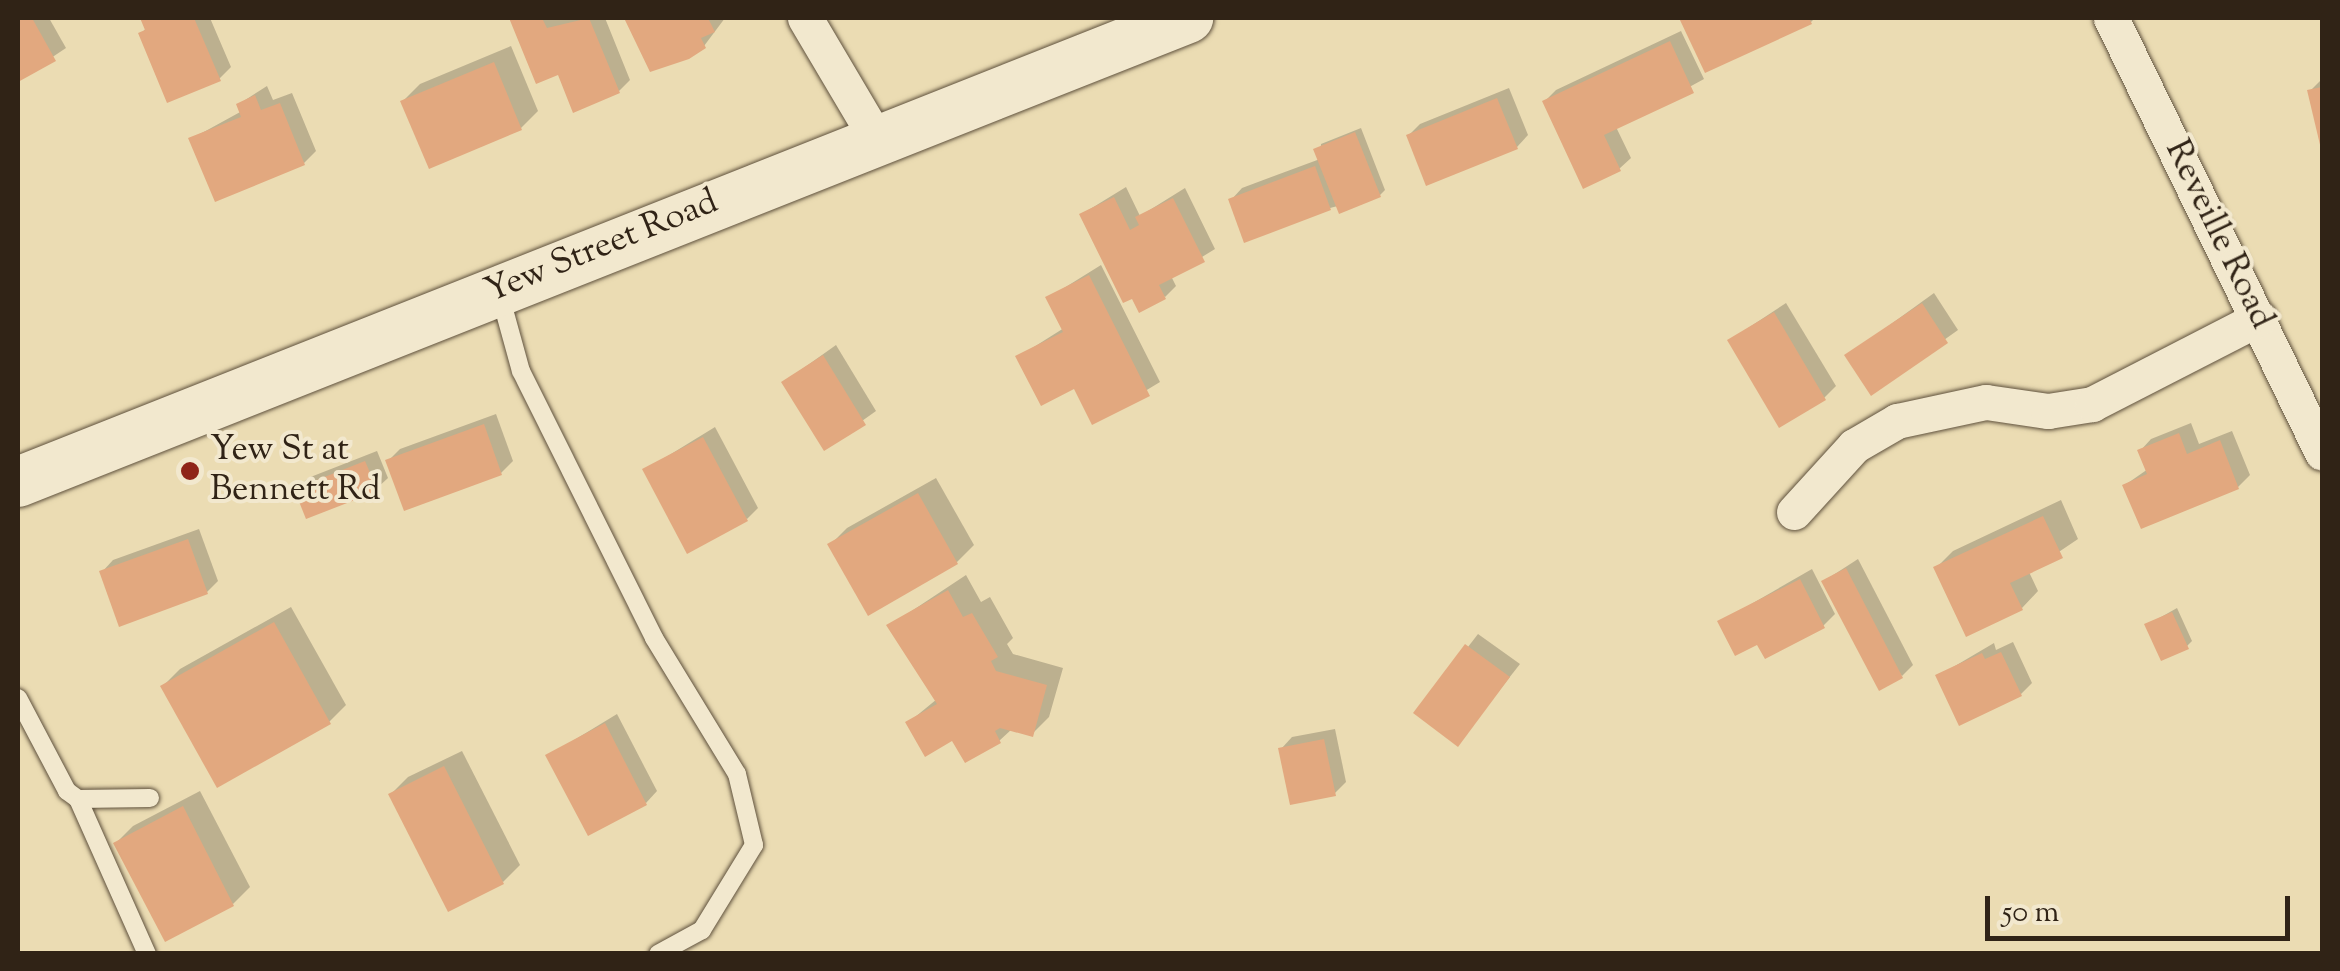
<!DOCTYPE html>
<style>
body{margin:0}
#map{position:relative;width:2340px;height:971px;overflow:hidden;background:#ebdcb3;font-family:"Sorts Mill Goudy",serif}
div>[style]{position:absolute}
.shadow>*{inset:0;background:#0003}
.building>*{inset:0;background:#e2a87f}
.roads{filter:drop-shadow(0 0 2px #5f513d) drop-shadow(0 0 2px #5f513d)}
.lane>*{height:18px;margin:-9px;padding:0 9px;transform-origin:9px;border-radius:9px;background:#f2e8ce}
.street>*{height:35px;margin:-17.5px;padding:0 17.5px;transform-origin:17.5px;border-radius:17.5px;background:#f2e8ce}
.secondary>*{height:50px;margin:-25px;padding:0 25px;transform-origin:25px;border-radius:25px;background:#f2e8ce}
.dots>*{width:28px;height:28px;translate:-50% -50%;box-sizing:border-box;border:5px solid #f2e8ce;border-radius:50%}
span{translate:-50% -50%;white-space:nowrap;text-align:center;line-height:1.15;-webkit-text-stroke:8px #f2e8ce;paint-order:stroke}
.street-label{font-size:35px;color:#302316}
.poi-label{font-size:35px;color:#302316}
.left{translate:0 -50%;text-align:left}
.frame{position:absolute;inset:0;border:20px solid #302316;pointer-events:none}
.scale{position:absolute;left:1985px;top:896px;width:305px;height:45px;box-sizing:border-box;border:5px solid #302316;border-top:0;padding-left:12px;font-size:30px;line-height:35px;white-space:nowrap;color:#302316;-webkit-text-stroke:8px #f2e8ce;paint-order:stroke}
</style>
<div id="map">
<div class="shadow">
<i style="clip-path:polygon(18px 18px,49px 18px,66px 48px,18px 80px)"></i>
<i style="clip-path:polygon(143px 18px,210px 18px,231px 67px,219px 79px,141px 34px,147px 27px)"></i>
<i style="clip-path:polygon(512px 18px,605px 18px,630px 80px,619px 91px,559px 72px,538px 81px)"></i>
<i style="clip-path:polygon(627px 18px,725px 18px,704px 46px,651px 69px)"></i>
<i style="clip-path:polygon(1684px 18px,1815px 18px,1811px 22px)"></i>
<i style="clip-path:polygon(1681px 31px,1704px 79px,1616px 127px,1631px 158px,1619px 169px,1545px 101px,1556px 90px)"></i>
<i style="clip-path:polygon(511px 46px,538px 111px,521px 128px,403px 101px,420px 84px)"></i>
<i style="clip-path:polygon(2322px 79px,2322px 144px,2310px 91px)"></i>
<i style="clip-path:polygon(267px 86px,273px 100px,292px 93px,316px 151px,304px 163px,191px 139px,242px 111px,239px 104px)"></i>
<i style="clip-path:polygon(1509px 88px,1528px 135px,1517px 147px,1409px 135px,1420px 124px)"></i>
<i style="clip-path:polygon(1361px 128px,1385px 190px,1380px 195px,1330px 208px,1231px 200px,1242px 188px,1320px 159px,1321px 144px)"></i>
<i style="clip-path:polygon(1126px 187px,1140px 216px,1185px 188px,1215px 249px,1171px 276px,1176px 286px,1165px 297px,1082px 214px)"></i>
<i style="clip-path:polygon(1101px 265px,1160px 382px,1094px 422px,1075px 386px,1018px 357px,1064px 328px,1048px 298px)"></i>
<i style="clip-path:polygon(1934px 293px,1958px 330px,1871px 392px,1847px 356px)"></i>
<i style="clip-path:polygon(1786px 303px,1836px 386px,1824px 398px,1730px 340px)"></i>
<i style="clip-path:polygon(836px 345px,876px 411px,824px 448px,784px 382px)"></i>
<i style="clip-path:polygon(496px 414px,513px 461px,501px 473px,388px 461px,400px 449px)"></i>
<i style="clip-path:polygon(2191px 423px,2199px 444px,2232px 431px,2250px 475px,2238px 487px,2125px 485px,2148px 469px,2140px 451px,2151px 439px)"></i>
<i style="clip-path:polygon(715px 427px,758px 508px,747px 519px,645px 470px)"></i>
<i style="clip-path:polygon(377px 451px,388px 478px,376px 489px,297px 489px,308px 478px)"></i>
<i style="clip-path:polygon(936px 478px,974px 545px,957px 562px,830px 545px,847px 528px)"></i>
<i style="clip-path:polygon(2061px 500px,2078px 539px,2029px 572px,2038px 591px,2022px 608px,1936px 568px,1953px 551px)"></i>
<i style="clip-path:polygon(199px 529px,218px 581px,207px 592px,102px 572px,113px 560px)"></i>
<i style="clip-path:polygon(1858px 559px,1913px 665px,1902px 676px,1824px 581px)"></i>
<i style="clip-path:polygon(1812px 569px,1835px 614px,1823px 626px,1758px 641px,1720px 622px)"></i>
<i style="clip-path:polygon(966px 575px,981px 602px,990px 597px,1013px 638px,1007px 644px,1013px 654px,1063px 668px,1049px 717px,1032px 734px,1012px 729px,999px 741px,953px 738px,909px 722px,937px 699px,889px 626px)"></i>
<i style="clip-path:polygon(291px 607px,346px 705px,329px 722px,163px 686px,180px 669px)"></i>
<i style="clip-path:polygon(2177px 608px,2192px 641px,2187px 646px,2147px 625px)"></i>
<i style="clip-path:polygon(1478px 634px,1520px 664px,1458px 743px,1417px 713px)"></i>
<i style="clip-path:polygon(2013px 642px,2032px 683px,2021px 694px,1938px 676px,1994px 643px,1996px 650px)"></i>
<i style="clip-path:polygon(617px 714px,657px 791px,646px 803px,548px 756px)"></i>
<i style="clip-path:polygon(1335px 729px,1346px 782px,1334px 794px,1281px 749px,1292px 737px)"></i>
<i style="clip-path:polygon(462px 751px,520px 865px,503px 882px,391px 794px,408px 777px)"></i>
<i style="clip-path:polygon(200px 791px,250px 887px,233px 904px,116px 843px,133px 826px)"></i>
</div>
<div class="building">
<i style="clip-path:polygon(18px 18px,32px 18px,56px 61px,18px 82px)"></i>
<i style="clip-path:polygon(140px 18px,194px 18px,221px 81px,167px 103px,138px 33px,145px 30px)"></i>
<i style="clip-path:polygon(509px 18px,542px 18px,547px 28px,589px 18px,620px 93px,573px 113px,558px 75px,536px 84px)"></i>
<i style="clip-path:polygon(624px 18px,708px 18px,715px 32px,701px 38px,706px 48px,689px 59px,650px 72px)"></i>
<i style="clip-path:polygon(1679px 18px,1809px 18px,1812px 24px,1705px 73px)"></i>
<i style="clip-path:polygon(1670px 41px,1694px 93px,1604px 135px,1621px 171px,1583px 189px,1542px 101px)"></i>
<i style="clip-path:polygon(494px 62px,522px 130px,429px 169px,400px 101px)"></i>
<i style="clip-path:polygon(2322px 87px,2322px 148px,2321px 149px,2307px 90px)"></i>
<i style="clip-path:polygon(255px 95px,261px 110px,280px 103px,305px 165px,215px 202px,188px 138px,241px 117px,236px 104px)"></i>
<i style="clip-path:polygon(1497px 98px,1518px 149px,1426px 186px,1406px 135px)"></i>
<i style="clip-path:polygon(1355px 132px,1381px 197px,1339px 214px,1313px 149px)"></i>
<i style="clip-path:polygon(1315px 166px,1331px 210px,1244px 243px,1228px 199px)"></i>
<i style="clip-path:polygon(1114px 197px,1130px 230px,1139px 225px,1135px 217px,1173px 198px,1205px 262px,1159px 285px,1166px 299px,1139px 313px,1132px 299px,1123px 303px,1079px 214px)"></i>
<i style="clip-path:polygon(1089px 275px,1150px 396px,1092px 425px,1074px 389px,1041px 406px,1015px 356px,1063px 332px,1045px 297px)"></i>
<i style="clip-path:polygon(1922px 303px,1948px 343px,1871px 396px,1844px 355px)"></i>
<i style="clip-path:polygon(1774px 312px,1826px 400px,1779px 428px,1727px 340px)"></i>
<i style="clip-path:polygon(823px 355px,866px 425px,824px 451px,781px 382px)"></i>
<i style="clip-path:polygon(484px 424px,502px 475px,404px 511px,385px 460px)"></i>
<i style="clip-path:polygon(2179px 433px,2187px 454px,2220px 440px,2239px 489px,2141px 529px,2122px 485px,2147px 474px,2137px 450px)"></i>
<i style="clip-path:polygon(703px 437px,748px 521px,687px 554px,642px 469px)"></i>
<i style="clip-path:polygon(365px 461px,378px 491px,306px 519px,294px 489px)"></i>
<i style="clip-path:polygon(918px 493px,958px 564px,868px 616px,827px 544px)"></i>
<i style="clip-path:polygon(2043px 516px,2063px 558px,2010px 583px,2023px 610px,1966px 637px,1933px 567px)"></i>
<i style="clip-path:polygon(188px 539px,208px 594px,119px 627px,99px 571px)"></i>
<i style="clip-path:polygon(1846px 568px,1903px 678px,1879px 691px,1821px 581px)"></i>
<i style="clip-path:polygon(1800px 579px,1825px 628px,1765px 659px,1757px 645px,1735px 656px,1717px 621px)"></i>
<i style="clip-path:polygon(948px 590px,963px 617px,972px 613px,998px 657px,991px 661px,996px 671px,1047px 685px,1033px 737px,1000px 728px,995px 731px,1001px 743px,965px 763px,952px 741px,925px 757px,905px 722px,937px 704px,886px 625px)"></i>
<i style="clip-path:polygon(2172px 612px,2189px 649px,2161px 661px,2144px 624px)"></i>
<i style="clip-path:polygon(274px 622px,331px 724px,217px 788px,160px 686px)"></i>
<i style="clip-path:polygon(1465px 644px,1510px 677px,1458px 747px,1413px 713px)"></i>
<i style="clip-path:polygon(2001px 652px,2022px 696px,1959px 726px,1935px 675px,1982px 653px,1985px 659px)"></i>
<i style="clip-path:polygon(605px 723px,647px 805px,588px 836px,545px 755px)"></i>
<i style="clip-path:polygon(1324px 739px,1336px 796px,1290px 805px,1278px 748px)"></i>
<i style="clip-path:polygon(444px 766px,504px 884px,448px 912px,388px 794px)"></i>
<i style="clip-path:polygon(183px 806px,234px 906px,165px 942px,113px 843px)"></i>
</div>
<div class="roads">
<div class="lane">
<i style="left:500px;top:295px;width:79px;rotate:74.6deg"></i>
<i style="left:521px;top:371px;width:298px;rotate:63.5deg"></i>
<i style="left:654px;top:638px;width:159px;rotate:58.6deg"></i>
<i style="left:737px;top:774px;width:73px;rotate:76.5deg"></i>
<i style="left:754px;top:845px;width:100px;rotate:121.5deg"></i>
<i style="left:702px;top:930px;width:50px;rotate:151.4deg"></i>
<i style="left:18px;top:698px;width:105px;rotate:62.2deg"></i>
<i style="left:67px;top:791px;width:14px;rotate:36deg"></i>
<i style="left:78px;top:799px;width:72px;rotate:-0.8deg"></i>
<i style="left:78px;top:799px;width:170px;rotate:66deg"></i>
</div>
<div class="street">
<i style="left:805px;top:18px;width:139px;rotate:59.4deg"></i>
<i style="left:2111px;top:18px;width:483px;rotate:64.1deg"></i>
<i style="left:1794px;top:512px;width:89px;rotate:-47.7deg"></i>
<i style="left:1854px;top:446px;width:50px;rotate:-30.2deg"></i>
<i style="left:1897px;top:421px;width:91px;rotate:-12.1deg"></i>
<i style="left:1986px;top:402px;width:63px;rotate:8.3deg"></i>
<i style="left:2048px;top:411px;width:45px;rotate:-9deg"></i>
<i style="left:2092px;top:404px;width:188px;rotate:-27.2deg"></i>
</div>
<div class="secondary">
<i style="left:18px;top:482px;width:1259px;rotate:-21.63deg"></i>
</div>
</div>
<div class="dots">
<i style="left:190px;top:471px;background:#8f2418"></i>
</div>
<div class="street-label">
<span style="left:2218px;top:235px;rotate:64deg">Reveille Road</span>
<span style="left:602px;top:248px;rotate:-22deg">Yew Street Road</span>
</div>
<div class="poi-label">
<span class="left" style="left:210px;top:471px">Yew St at<br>Bennett Rd</span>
</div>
<div class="frame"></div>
<div class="scale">50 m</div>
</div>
